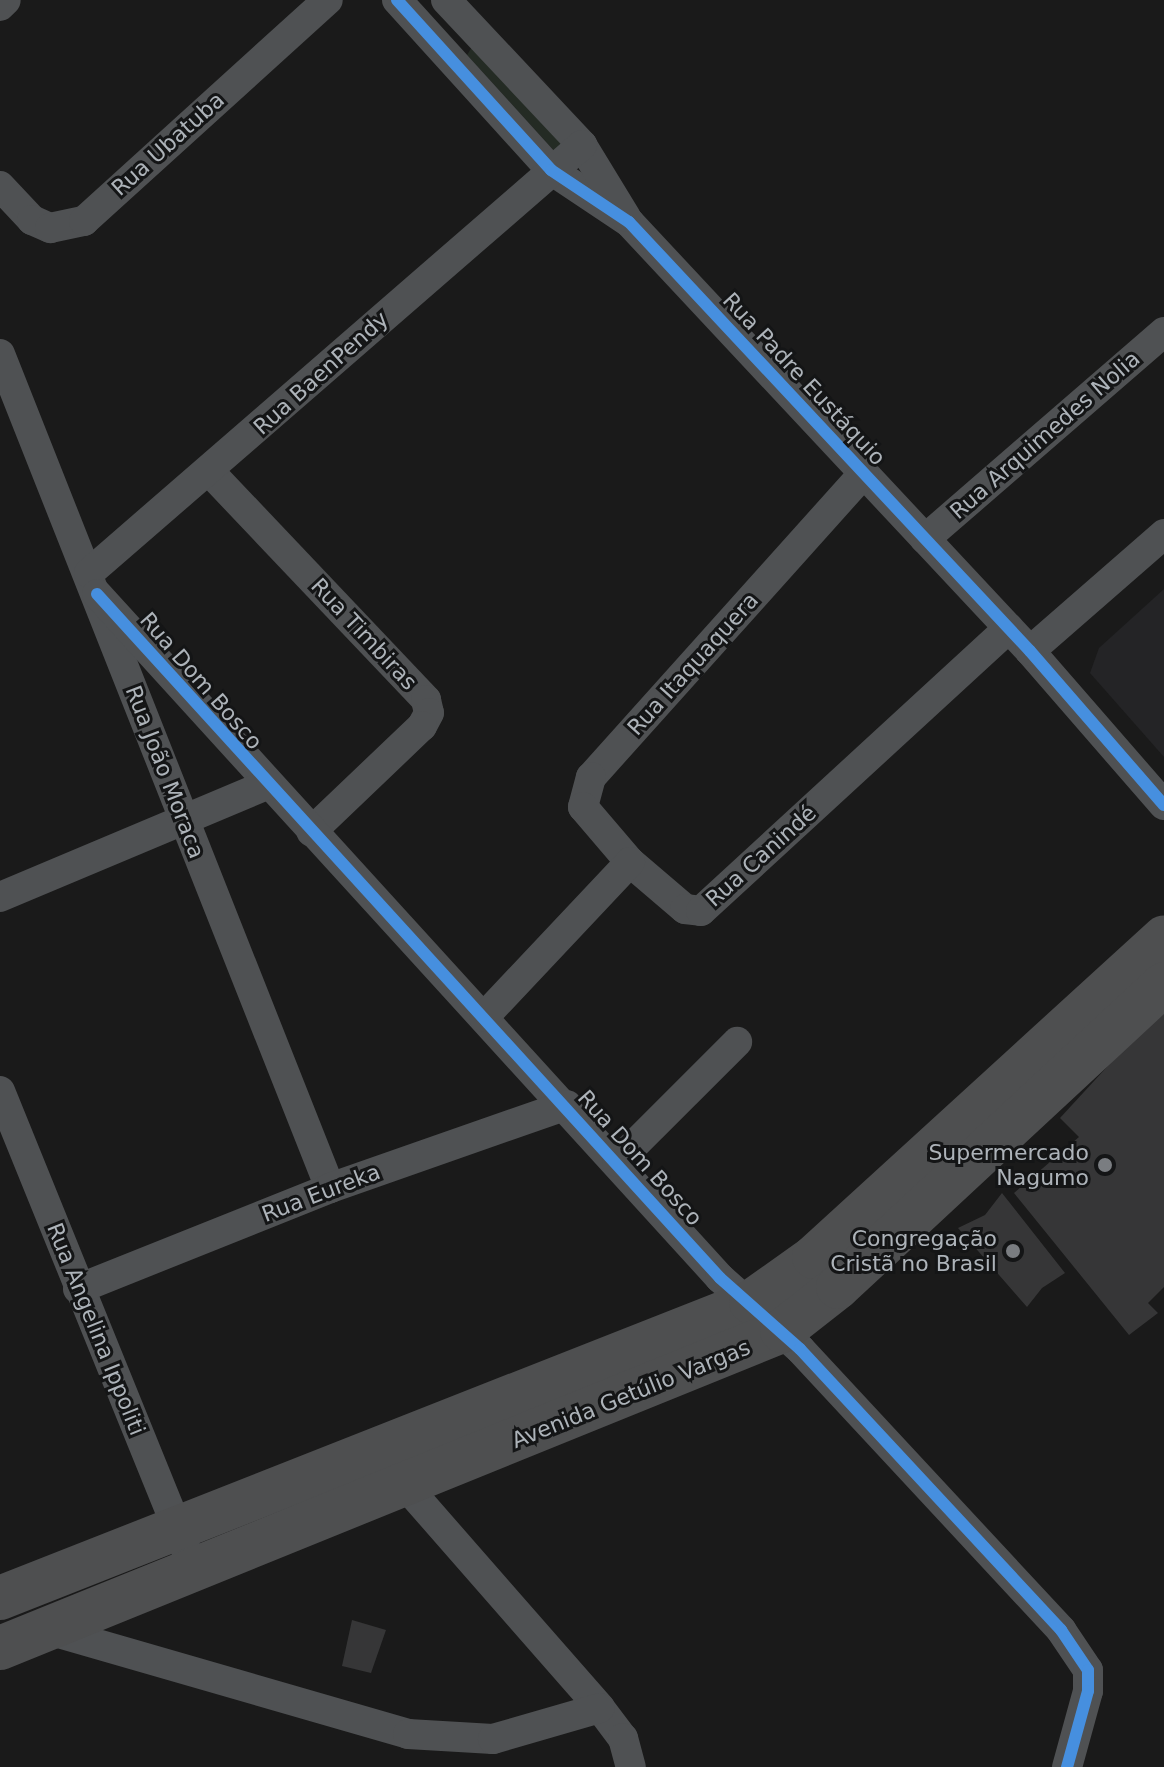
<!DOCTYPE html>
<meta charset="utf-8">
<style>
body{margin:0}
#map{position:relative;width:1164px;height:1767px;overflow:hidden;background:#1a1a1a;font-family:"DejaVu Sans",sans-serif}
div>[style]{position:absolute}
.built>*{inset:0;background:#242426}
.green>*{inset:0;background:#242b24}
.building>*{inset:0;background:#363637}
.minor>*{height:30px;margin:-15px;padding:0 15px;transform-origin:15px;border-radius:15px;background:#4f5153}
.secondary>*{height:44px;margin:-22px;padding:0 22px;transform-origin:22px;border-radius:22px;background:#4e4f50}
.cycleway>*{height:12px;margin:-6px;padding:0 6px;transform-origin:6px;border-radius:6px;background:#468fdf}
.dots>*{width:22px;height:22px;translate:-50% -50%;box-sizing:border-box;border:4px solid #141516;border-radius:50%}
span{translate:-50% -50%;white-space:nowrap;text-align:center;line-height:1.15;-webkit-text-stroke:6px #141516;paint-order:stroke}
.street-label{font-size:22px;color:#adb3b9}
.poi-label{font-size:22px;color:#adb3b9}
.right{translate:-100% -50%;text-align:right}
</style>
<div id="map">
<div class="built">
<i style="clip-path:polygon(1164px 589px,1164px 757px,1090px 673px,1099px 648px)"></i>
</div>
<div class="green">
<i style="clip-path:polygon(475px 42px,571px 140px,558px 155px,467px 55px)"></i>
</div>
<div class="building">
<i style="clip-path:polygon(1164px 1005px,1164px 1287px,1148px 1303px,1158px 1313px,1129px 1335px,1014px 1193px,1079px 1137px,1060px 1118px)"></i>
<i style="clip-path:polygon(1002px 1193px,1065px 1273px,1042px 1288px,1027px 1307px,958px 1228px,985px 1215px)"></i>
<i style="clip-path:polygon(352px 1620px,386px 1630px,371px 1673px,342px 1666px)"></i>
</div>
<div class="minor">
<i style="left:397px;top:0;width:229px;rotate:47.8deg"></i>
<i style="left:551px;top:170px;width:94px;rotate:33.7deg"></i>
<i style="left:629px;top:222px;width:587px;rotate:46.93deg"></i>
<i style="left:1030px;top:651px;width:204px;rotate:49deg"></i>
<i style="left:446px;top:0;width:199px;rotate:46.8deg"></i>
<i style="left:582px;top:145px;width:84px;rotate:58.6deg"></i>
<i style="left:0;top:6px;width:8px;rotate:-45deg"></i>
<i style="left:0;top:186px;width:47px;rotate:46.7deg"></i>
<i style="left:32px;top:220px;width:20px;rotate:24deg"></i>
<i style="left:50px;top:228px;width:35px;rotate:-12deg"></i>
<i style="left:84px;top:221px;width:329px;rotate:-42.2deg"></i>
<i style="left:0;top:354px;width:897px;rotate:68.41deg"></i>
<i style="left:210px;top:472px;width:314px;rotate:46.5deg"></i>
<i style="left:426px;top:700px;width:13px;rotate:77deg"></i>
<i style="left:429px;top:713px;width:15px;rotate:118deg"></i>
<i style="left:422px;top:726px;width:153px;rotate:136.3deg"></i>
<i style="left:864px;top:473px;width:409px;rotate:131.9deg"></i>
<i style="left:591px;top:777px;width:31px;rotate:105deg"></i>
<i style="left:583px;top:807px;width:72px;rotate:49.5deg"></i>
<i style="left:630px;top:862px;width:72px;rotate:40.5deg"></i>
<i style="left:685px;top:909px;width:16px;rotate:7deg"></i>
<i style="left:701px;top:911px;width:418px;rotate:-42.6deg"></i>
<i style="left:925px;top:539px;width:316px;rotate:-40.9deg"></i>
<i style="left:89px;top:573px;width:653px;rotate:-40.96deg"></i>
<i style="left:97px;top:594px;width:925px;rotate:47.67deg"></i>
<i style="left:720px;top:1278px;width:107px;rotate:41.6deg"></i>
<i style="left:800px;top:1349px;width:384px;rotate:47.1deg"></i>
<i style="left:1061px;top:1630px;width:48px;rotate:56deg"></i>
<i style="left:1088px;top:1670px;width:21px;rotate:90deg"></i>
<i style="left:1088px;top:1691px;width:79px;rotate:105.4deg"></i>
<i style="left:1030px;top:651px;width:178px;rotate:-41.1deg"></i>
<i style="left:0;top:897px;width:290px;rotate:-22.8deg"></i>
<i style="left:484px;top:1017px;width:213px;rotate:-46.7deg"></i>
<i style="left:0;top:1091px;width:514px;rotate:67.93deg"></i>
<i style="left:617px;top:1162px;width:170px;rotate:-45deg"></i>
<i style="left:78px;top:1289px;width:271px;rotate:-21.8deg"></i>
<i style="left:330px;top:1188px;width:251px;rotate:-19.3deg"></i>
<i style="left:398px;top:1469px;width:17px;rotate:66deg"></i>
<i style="left:405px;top:1485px;width:296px;rotate:48.8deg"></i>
<i style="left:600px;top:1708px;width:38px;rotate:53deg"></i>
<i style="left:623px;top:1738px;width:30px;rotate:75deg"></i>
<i style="left:45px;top:1629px;width:378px;rotate:16.1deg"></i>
<i style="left:408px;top:1734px;width:85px;rotate:3.4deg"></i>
<i style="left:493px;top:1739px;width:111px;rotate:-16.2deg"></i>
</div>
<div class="secondary">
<i style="left:0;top:1598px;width:807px;rotate:-21.51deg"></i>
<i style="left:751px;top:1302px;width:77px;rotate:-35.5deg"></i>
<i style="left:814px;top:1257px;width:474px;rotate:-42.4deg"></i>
<i style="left:0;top:1648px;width:844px;rotate:-22.07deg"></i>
<i style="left:782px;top:1331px;width:71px;rotate:-38.2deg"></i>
<i style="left:838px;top:1287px;width:445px;rotate:-42.9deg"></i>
</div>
<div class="cycleway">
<i style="left:397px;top:0;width:229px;rotate:47.8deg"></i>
<i style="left:551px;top:170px;width:94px;rotate:33.7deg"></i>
<i style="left:629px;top:222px;width:587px;rotate:46.93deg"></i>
<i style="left:1030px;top:651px;width:204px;rotate:49deg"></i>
<i style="left:97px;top:594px;width:925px;rotate:47.67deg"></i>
<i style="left:720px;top:1278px;width:107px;rotate:41.6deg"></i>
<i style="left:800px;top:1349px;width:384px;rotate:47.1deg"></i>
<i style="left:1061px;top:1630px;width:48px;rotate:56deg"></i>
<i style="left:1088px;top:1670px;width:21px;rotate:90deg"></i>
<i style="left:1088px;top:1691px;width:79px;rotate:105.4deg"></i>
</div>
<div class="dots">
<i style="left:1105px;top:1165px;background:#7a7d81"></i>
<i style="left:1013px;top:1251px;background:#7a7d81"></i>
</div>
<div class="street-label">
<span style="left:168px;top:144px;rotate:-42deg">Rua Ubatuba</span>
<span style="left:321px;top:373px;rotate:-42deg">Rua BaenPendy</span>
<span style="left:804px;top:379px;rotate:47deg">Rua Padre Eustáquio</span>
<span style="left:1045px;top:435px;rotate:-41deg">Rua Arquimedes Nolia</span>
<span style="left:364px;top:634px;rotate:47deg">Rua Timbiras</span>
<span style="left:693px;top:664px;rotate:-48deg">Rua Itaquaquera</span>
<span style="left:201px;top:681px;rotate:49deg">Rua Dom Bosco</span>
<span style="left:165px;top:772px;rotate:69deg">Rua João Moraca</span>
<span style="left:761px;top:856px;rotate:-42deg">Rua Canindé</span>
<span style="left:640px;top:1158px;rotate:48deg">Rua Dom Bosco</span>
<span style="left:321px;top:1193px;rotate:-21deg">Rua Eureka</span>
<span style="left:96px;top:1329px;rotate:68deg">Rua Angelina Ippoliti</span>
<span style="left:631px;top:1394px;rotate:-22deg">Avenida Getúlio Vargas</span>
</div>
<div class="poi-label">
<span class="right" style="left:1089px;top:1165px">Supermercado<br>Nagumo</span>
<span class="right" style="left:997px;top:1251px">Congregação<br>Cristã no Brasil</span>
</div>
</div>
